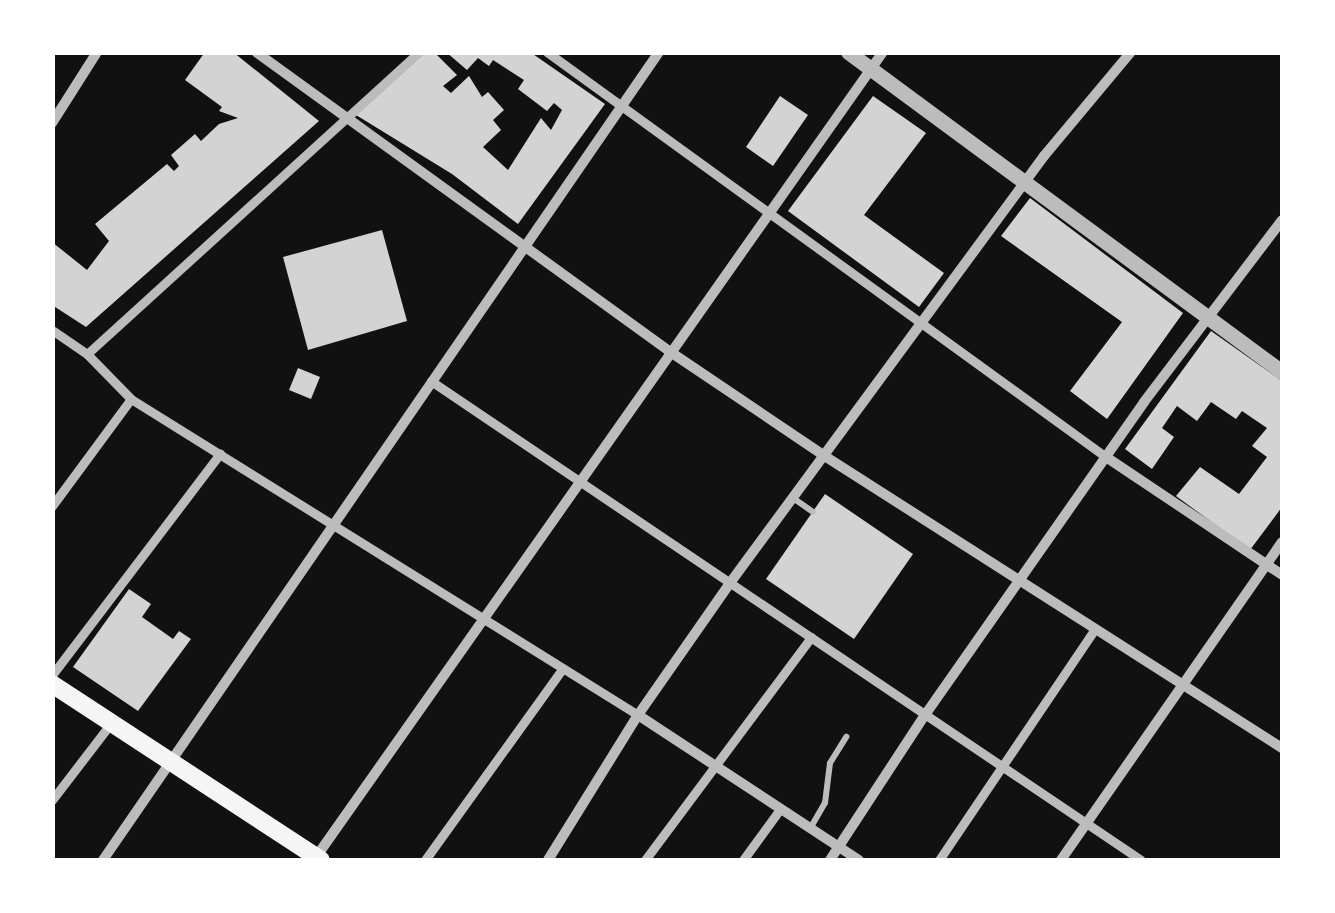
<!DOCTYPE html>
<style>
body{margin:0}
#map{position:relative;width:1335px;height:913px;overflow:hidden;background:#111;font-family:"Source Serif 4",serif}
div>[style]{position:absolute}
.building>*{inset:0;background:#d3d3d3}
.service>*{height:6px;margin:-3px;padding:0 3px;transform-origin:3px;border-radius:3px;background:#bcbcbc}
.pedestrian>*{height:9px;margin:-4.5px;padding:0 4.5px;transform-origin:4.5px;border-radius:4.5px;background:#bcbcbc}
.minor>*{height:10px;margin:-5px;padding:0 5px;transform-origin:5px;border-radius:5px;background:#bcbcbc}
.tertiary>*{height:15px;margin:-7.5px;padding:0 7.5px;transform-origin:7.5px;border-radius:7.5px;background:#bcbcbc}
.secondary>*{height:18px;margin:-9px;padding:0 9px;transform-origin:9px;border-radius:9px;background:#f5f5f5}
span{translate:-50% -50%;white-space:nowrap;text-align:center;line-height:1.15;-webkit-text-stroke:8px #fff;paint-order:stroke}
.frame{position:absolute;inset:0;border:55px solid #fff;pointer-events:none}
</style>
<div id="map">
<div class="building">
<i style="clip-path:polygon(205px 52px,233px 52px,319px 121px,86px 327px,52px 305px,52px 242px,87px 270px,109px 241px,95px 224px,167px 164px,174px 171px,179px 166px,171px 155px,195px 134px,201px 141px,219px 124px,238px 118px,219px 111px,222px 107px,185px 80px)"></i>
<i style="clip-path:polygon(424px 52px,434px 52px,457px 75px,443px 86px,451px 93px,469px 76px,482px 97px,488px 92px,504px 110px,493px 120px,501px 130px,483px 147px,508px 170px,541px 118px,551px 130px,562px 110px,554px 103px,547px 111px,518px 89px,524px 80px,493px 60px,489px 66px,478px 58px,467px 70px,446px 52px,530px 52px,605px 104px,518px 224px,452px 174px,356px 115px)"></i>
<i style="clip-path:polygon(780px 96px,808px 115px,773px 166px,746px 147px)"></i>
<i style="clip-path:polygon(873px 96px,926px 133px,864px 215px,944px 273px,919px 307px,788px 211px)"></i>
<i style="clip-path:polygon(1030px 198px,1183px 313px,1107px 419px,1070px 391px,1122px 322px,1001px 236px)"></i>
<i style="clip-path:polygon(382px 230px,407px 321px,308px 350px,283px 257px)"></i>
<i style="clip-path:polygon(1211px 331px,1282px 381px,1282px 507px,1250px 550px,1176px 496px,1200px 467px,1239px 494px,1267px 457px,1252px 446px,1267px 428px,1242px 411px,1236px 419px,1211px 402px,1197px 421px,1177px 406px,1162px 428px,1174px 437px,1152px 469px,1125px 449px)"></i>
<i style="clip-path:polygon(298px 368px,320px 377px,311px 399px,289px 390px)"></i>
<i style="clip-path:polygon(825px 494px,913px 554px,854px 639px,766px 579px)"></i>
<i style="clip-path:polygon(129px 589px,151px 604px,142px 617px,173px 639px,179px 631px,191px 639px,138px 711px,73px 667px)"></i>
</div>
<div class="service">
<i style="left:793px;top:498px;width:24px;rotate:35deg"></i>
<i style="left:811px;top:827px;width:28px;rotate:-60deg"></i>
<i style="left:825px;top:803px;width:40px;rotate:-82.9deg"></i>
<i style="left:830px;top:763px;width:31px;rotate:-58deg"></i>
</div>
<div class="pedestrian">
<i style="left:547px;top:52px;width:690px;rotate:35.92deg"></i>
<i style="left:52px;top:330px;width:42px;rotate:34.4deg"></i>
<i style="left:87px;top:354px;width:63px;rotate:45.6deg"></i>
<i style="left:131px;top:399px;width:597px;rotate:31.93deg"></i>
<i style="left:87px;top:354px;width:449px;rotate:-42.3deg"></i>
<i style="left:431px;top:381px;width:856px;rotate:34.01deg"></i>
<i style="left:52px;top:506px;width:133px;rotate:-53.6deg"></i>
<i style="left:52px;top:675px;width:278px;rotate:-52.8deg"></i>
<i style="left:52px;top:800px;width:97px;rotate:-52.5deg"></i>
<i style="left:425px;top:860px;width:236px;rotate:-54.3deg"></i>
<i style="left:645px;top:860px;width:278px;rotate:-53.3deg"></i>
<i style="left:743px;top:860px;width:63px;rotate:-54deg"></i>
<i style="left:939px;top:860px;width:279px;rotate:-56deg"></i>
</div>
<div class="minor">
<i style="left:256px;top:52px;width:510px;rotate:35.9deg"></i>
<i style="left:669px;top:351px;width:186px;rotate:34deg"></i>
<i style="left:823px;top:455px;width:545px;rotate:32.55deg"></i>
<i style="left:52px;top:123px;width:84px;rotate:-57.6deg"></i>
<i style="left:1106px;top:457px;width:212px;rotate:33.8deg"></i>
<i style="left:638px;top:715px;width:264px;rotate:33.3deg"></i>
<i style="left:103px;top:860px;width:981px;rotate:-55.47deg"></i>
<i style="left:314px;top:860px;width:988px;rotate:-54.85deg"></i>
<i style="left:548px;top:860px;width:171px;rotate:-58.2deg"></i>
<i style="left:638px;top:715px;width:161px;rotate:-55.1deg"></i>
<i style="left:730px;top:583px;width:530px;rotate:-53.67deg"></i>
<i style="left:1044px;top:156px;width:136px;rotate:-50.1deg"></i>
<i style="left:830px;top:860px;width:173px;rotate:-56.8deg"></i>
<i style="left:925px;top:715px;width:382px;rotate:-55deg"></i>
<i style="left:1144px;top:402px;width:228px;rotate:-52.8deg"></i>
<i style="left:1061px;top:860px;width:387px;rotate:-55.2deg"></i>
</div>
<div class="tertiary">
<i style="left:848px;top:52px;width:539px;rotate:36.4deg"></i>
</div>
<div class="secondary">
<i style="left:52px;top:684px;width:321px;rotate:33.2deg"></i>
</div>
<div class="frame"></div>
</div>
